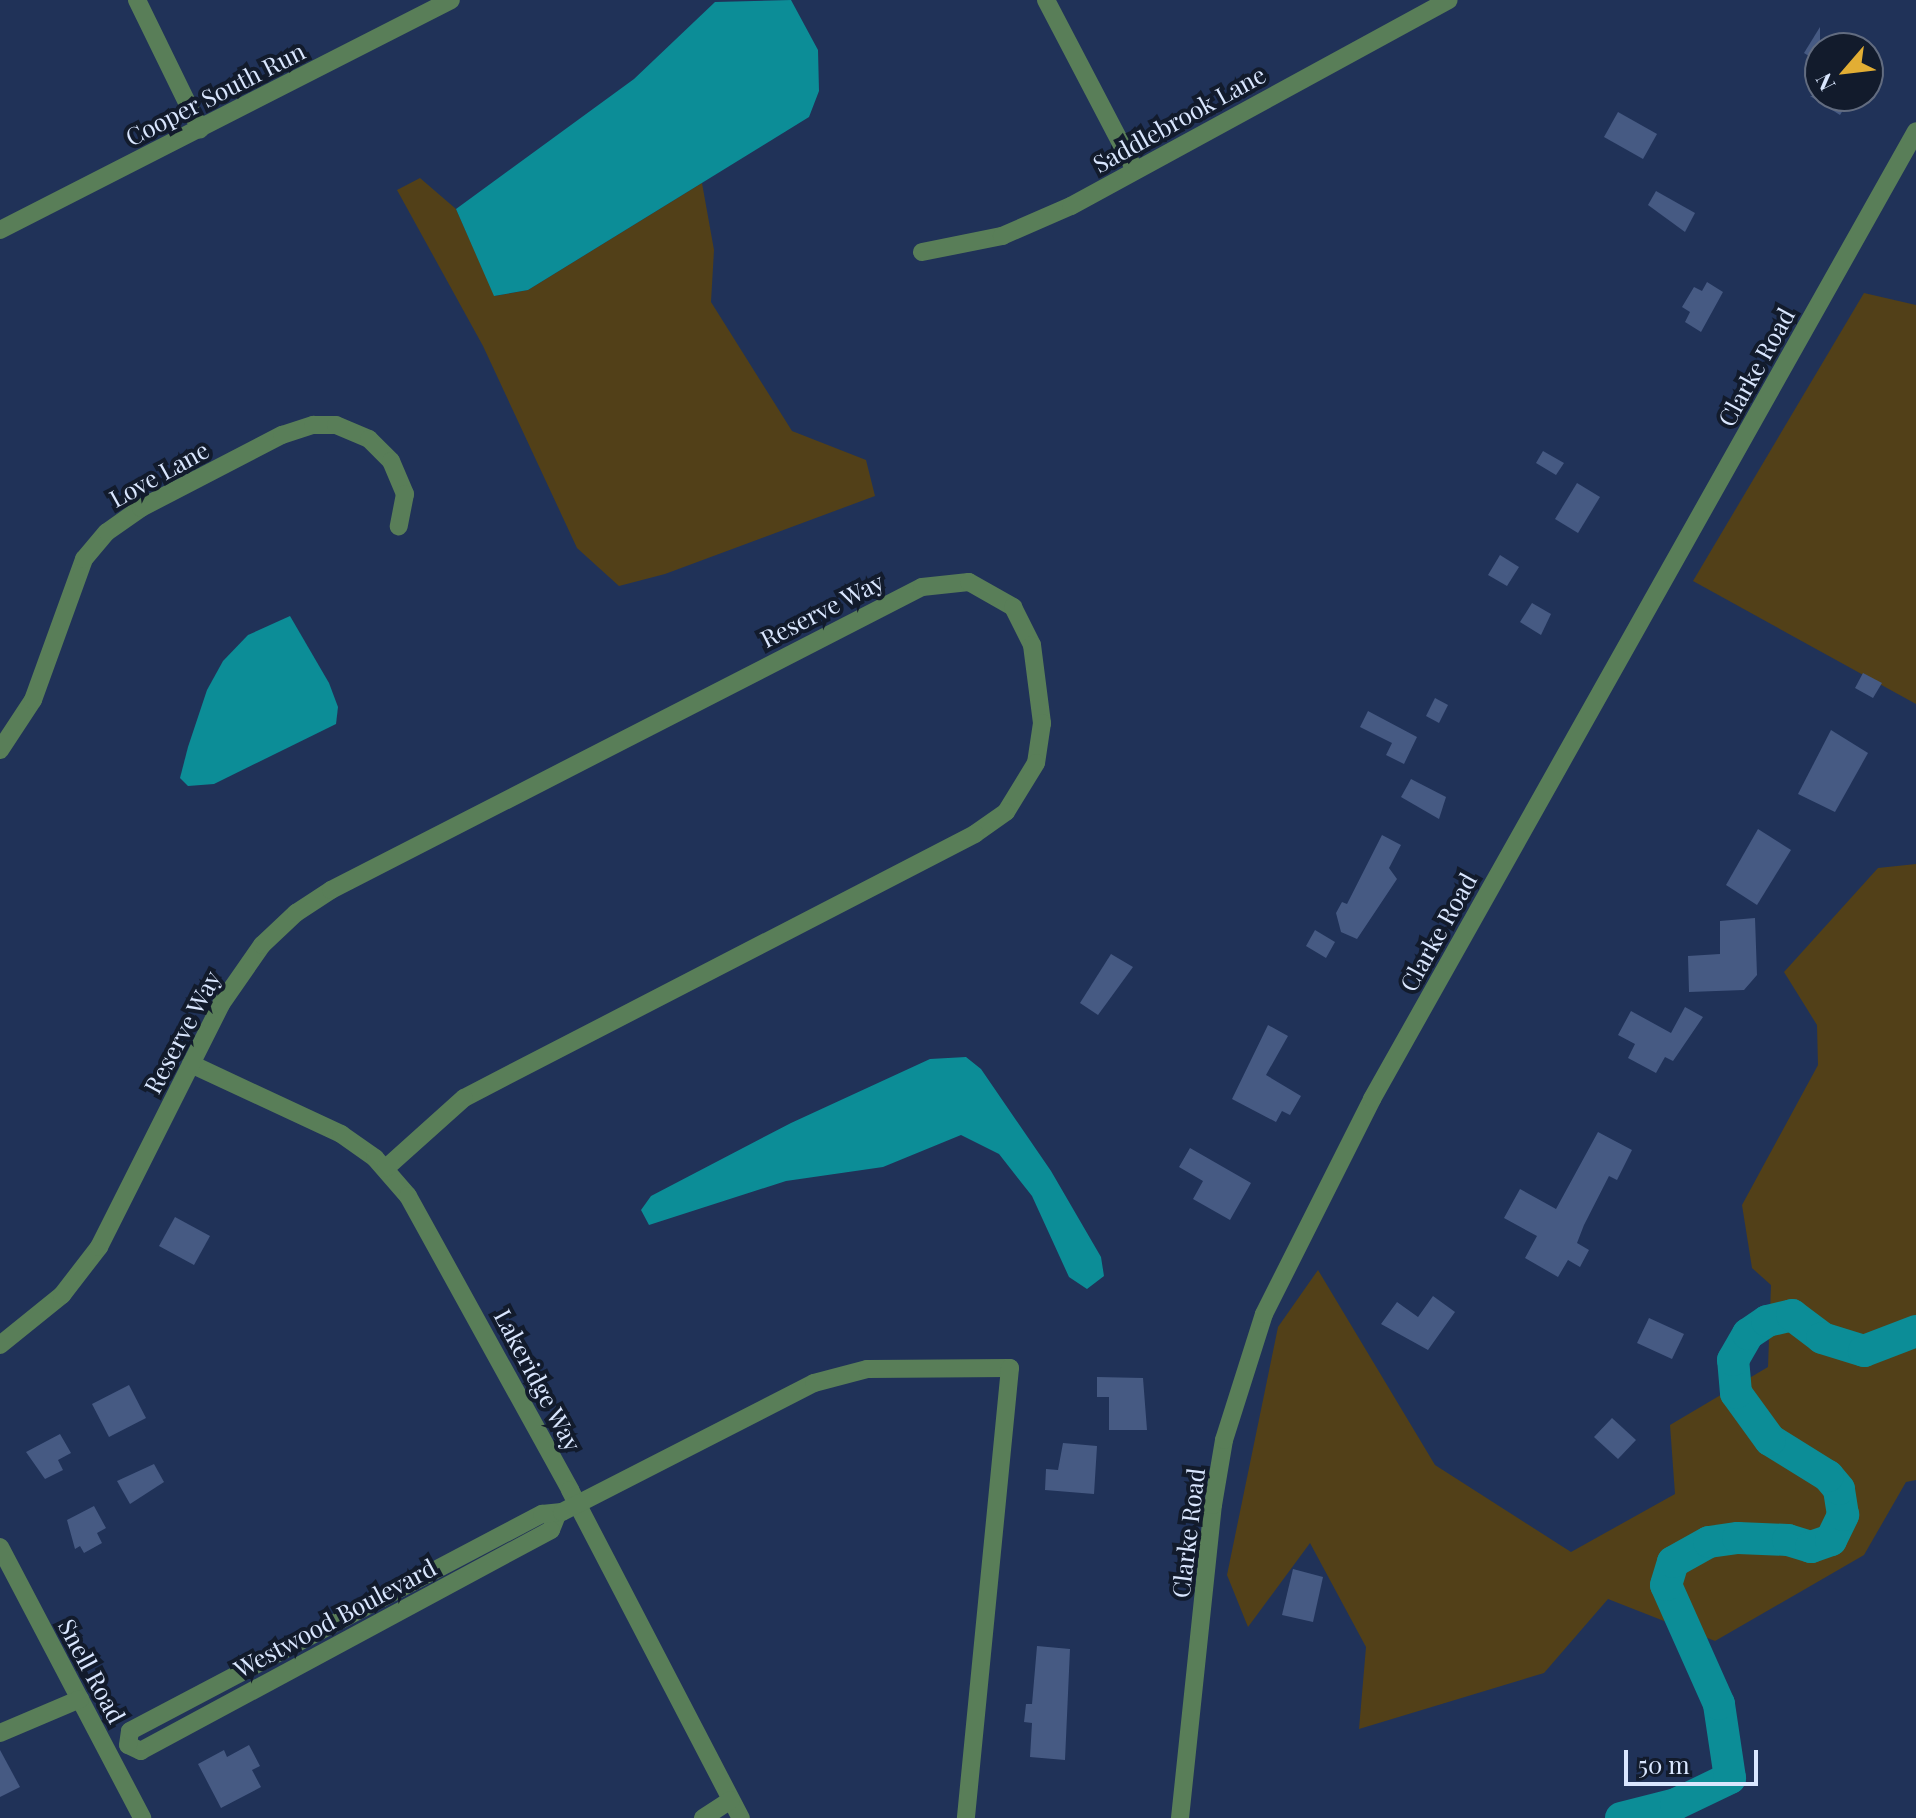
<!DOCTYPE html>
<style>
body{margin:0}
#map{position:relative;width:1916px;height:1818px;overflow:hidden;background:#203258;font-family:"Playfair Display",serif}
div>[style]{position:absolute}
.green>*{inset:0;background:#524018}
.water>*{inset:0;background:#0c8d97}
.river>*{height:32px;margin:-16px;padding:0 16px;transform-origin:16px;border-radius:16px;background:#0c8d97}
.building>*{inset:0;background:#465a83}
.minor>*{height:18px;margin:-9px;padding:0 9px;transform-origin:9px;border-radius:9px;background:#597e58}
span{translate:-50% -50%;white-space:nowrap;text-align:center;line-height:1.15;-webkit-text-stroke:8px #121b2c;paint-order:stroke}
.street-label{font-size:24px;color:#d9e6fe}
.north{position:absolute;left:1804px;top:32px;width:80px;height:80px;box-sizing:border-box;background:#121b2c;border:2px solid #626c80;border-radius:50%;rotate:242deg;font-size:22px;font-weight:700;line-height:32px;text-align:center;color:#d9e6fe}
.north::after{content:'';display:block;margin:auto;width:28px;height:36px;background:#e2ae34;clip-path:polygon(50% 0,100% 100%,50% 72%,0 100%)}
.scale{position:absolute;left:1624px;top:1750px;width:134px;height:36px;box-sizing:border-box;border:4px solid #d9e6fe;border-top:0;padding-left:10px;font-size:24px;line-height:28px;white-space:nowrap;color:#d9e6fe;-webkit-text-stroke:6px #121b2c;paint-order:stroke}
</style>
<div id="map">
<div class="green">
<i style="clip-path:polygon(420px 178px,456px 209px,495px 296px,528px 290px,702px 183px,714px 250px,711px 302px,792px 431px,866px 460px,875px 496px,665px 574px,619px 586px,577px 548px,483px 346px,397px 190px)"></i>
<i style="clip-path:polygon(1864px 293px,1916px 305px,1916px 704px,1693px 581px)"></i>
<i style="clip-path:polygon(1916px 864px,1916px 1480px,1906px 1482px,1864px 1555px,1715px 1641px,1608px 1599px,1544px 1673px,1359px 1729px,1366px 1647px,1310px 1543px,1248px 1627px,1227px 1575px,1278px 1327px,1318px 1270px,1435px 1465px,1571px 1552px,1675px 1494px,1670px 1425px,1768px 1367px,1771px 1285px,1752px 1268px,1742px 1205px,1818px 1065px,1817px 1025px,1784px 972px,1878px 868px)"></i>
</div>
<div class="water">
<i style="clip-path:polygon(791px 0,818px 50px,819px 91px,809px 117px,528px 290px,494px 296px,456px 209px,634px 79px,715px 2px)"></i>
<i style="clip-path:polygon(290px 616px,329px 683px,338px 707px,336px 724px,214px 784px,188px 786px,180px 778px,188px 747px,207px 690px,223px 661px,248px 635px)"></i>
<i style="clip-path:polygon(966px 1057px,981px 1069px,1051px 1171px,1101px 1257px,1104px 1276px,1087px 1289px,1069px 1277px,1032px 1196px,999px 1154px,961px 1135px,883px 1167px,786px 1181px,649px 1225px,641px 1210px,651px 1196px,791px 1123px,930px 1059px)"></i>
</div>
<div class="river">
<i style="left:1621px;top:1818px;width:57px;rotate:-14.3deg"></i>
<i style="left:1676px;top:1804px;width:60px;rotate:-25.7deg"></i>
<i style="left:1730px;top:1778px;width:75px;rotate:-98.5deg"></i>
<i style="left:1719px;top:1704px;width:130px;rotate:-114deg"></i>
<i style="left:1666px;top:1585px;width:24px;rotate:-73deg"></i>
<i style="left:1673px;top:1562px;width:41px;rotate:-29.1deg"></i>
<i style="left:1709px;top:1542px;width:29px;rotate:-8deg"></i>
<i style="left:1738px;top:1538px;width:50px;rotate:2.3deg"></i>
<i style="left:1788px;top:1540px;width:24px;rotate:17deg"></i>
<i style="left:1811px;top:1547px;width:21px;rotate:-19deg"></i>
<i style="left:1831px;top:1540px;width:28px;rotate:-64deg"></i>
<i style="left:1843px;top:1515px;width:26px;rotate:-99deg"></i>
<i style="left:1839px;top:1489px;width:17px;rotate:-130deg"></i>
<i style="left:1828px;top:1476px;width:68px;rotate:-148.2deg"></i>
<i style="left:1770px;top:1440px;width:58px;rotate:-125.9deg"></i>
<i style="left:1736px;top:1393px;width:33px;rotate:-95deg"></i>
<i style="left:1733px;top:1360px;width:30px;rotate:-60deg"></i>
<i style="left:1748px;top:1334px;width:23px;rotate:-34deg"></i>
<i style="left:1767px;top:1321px;width:26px;rotate:-13deg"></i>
<i style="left:1792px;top:1315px;width:38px;rotate:37deg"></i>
<i style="left:1822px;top:1338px;width:44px;rotate:17.2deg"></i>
<i style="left:1864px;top:1351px;width:56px;rotate:-21deg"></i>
</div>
<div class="building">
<i style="clip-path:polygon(1820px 27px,1820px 63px,1804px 53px)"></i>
<i style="clip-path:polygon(1810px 96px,1852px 96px,1840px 115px)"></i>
<i style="clip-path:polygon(1618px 112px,1657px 134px,1643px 159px,1604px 137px)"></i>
<i style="clip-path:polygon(1656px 191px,1695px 213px,1685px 232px,1648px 205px)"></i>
<i style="clip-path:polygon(1707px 282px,1723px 292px,1701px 332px,1685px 322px,1690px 312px,1682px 307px,1694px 287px,1702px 291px)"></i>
<i style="clip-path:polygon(1543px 451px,1564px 463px,1556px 475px,1536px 463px)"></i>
<i style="clip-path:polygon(1577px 483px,1600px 497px,1578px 533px,1555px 519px)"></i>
<i style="clip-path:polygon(1500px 555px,1519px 567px,1507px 586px,1488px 575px)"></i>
<i style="clip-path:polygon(1532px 603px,1551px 614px,1541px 635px,1520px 622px)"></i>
<i style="clip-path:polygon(1863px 673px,1882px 683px,1873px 698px,1855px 688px)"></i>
<i style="clip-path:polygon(1435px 698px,1448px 705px,1439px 723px,1426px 716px)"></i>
<i style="clip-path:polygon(1368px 711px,1417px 737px,1404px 764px,1386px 755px,1392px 743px,1360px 727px)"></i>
<i style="clip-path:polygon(1831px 730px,1868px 753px,1835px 812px,1798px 794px)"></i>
<i style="clip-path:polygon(1411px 779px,1446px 797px,1439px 819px,1401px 797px)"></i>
<i style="clip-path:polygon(1758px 829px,1791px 850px,1757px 905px,1726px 885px)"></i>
<i style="clip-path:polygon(1382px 835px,1401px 845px,1389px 868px,1397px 879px,1357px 939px,1341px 932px,1336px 913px,1342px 902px,1347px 904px)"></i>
<i style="clip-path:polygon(1755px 918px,1757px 975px,1744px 990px,1689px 992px,1688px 956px,1720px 954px,1720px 921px)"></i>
<i style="clip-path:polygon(1315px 930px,1335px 942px,1326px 958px,1306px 946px)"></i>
<i style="clip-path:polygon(1111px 954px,1133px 967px,1098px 1015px,1080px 1003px)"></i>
<i style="clip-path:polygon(1685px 1007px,1703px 1017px,1673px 1061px,1665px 1057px,1656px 1073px,1628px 1058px,1635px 1044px,1618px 1035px,1631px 1011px,1671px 1033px)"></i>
<i style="clip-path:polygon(1268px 1025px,1288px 1036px,1266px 1075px,1301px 1096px,1290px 1115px,1282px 1111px,1276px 1122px,1232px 1099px)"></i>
<i style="clip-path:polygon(1598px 1132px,1632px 1150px,1617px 1180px,1609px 1176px,1584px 1225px,1577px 1243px,1589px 1250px,1580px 1267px,1568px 1260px,1558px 1277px,1525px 1258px,1537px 1236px,1504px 1218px,1520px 1189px,1556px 1209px)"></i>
<i style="clip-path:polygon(1190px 1148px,1251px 1183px,1230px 1220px,1193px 1199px,1203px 1181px,1179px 1167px)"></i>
<i style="clip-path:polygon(175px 1217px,210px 1236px,194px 1265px,159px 1246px)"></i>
<i style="clip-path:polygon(1433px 1296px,1455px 1312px,1428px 1350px,1381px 1324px,1397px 1302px,1418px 1317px)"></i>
<i style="clip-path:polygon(1649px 1318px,1684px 1334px,1672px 1359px,1637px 1343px)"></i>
<i style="clip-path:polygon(1097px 1377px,1143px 1378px,1147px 1430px,1109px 1430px,1109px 1397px,1097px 1397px)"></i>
<i style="clip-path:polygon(129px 1385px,146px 1418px,109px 1437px,92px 1404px)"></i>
<i style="clip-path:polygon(1612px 1418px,1636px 1440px,1618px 1459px,1594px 1437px)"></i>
<i style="clip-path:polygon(60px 1434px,71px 1453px,58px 1460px,63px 1470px,45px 1479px,26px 1452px)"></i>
<i style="clip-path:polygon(1063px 1443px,1097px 1446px,1094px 1494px,1045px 1490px,1046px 1469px,1058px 1470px)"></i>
<i style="clip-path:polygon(154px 1464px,164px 1482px,130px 1504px,117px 1481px)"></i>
<i style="clip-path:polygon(94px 1506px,106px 1528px,97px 1533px,102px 1543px,84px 1553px,80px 1546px,75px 1549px,67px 1520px)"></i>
<i style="clip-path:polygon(1293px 1569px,1323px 1577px,1313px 1622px,1282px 1615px)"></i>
<i style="clip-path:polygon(1037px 1646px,1070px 1649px,1065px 1760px,1030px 1757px,1032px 1723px,1024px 1722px,1026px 1704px,1032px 1704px)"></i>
<i style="clip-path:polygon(249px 1745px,260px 1766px,252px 1770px,261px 1787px,221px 1808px,198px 1764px,224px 1750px,227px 1757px)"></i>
<i style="clip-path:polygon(0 1750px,20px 1787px,0 1797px)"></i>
</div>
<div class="minor">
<i style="left:137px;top:0;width:144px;rotate:64deg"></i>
<i style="left:1046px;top:0;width:192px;rotate:62.4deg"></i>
<i style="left:0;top:230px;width:506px;rotate:-27.02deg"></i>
<i style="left:922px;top:252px;width:82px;rotate:-11.3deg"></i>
<i style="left:1002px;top:236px;width:75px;rotate:-23.5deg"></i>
<i style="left:1071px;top:206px;width:430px;rotate:-28.6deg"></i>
<i style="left:0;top:750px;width:60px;rotate:-56.6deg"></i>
<i style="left:33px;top:700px;width:150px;rotate:-70.1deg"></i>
<i style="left:84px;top:559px;width:35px;rotate:-50deg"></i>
<i style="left:107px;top:532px;width:42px;rotate:-35.2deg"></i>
<i style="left:141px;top:508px;width:159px;rotate:-27.4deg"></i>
<i style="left:282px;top:435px;width:33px;rotate:-18deg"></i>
<i style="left:313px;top:425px;width:23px"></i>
<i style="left:336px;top:425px;width:36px;rotate:23deg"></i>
<i style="left:369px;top:439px;width:31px;rotate:45deg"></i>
<i style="left:391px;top:461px;width:36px;rotate:67deg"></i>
<i style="left:405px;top:494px;width:33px;rotate:101deg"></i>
<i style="left:191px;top:1064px;width:166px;rotate:25deg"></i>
<i style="left:341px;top:1134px;width:42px;rotate:35.2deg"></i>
<i style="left:375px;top:1158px;width:50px;rotate:49deg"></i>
<i style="left:408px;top:1196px;width:336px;rotate:61.1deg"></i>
<i style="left:570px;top:1490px;width:370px;rotate:62.5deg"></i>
<i style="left:0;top:1345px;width:80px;rotate:-38.9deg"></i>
<i style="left:62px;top:1295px;width:61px;rotate:-52.4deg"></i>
<i style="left:99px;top:1247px;width:272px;rotate:-63.3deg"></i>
<i style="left:221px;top:1004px;width:72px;rotate:-55.2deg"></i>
<i style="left:262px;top:945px;width:47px;rotate:-43.3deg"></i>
<i style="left:296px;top:913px;width:42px;rotate:-33.3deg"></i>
<i style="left:331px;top:890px;width:664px;rotate:-27.14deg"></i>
<i style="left:922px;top:587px;width:47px;rotate:-6.1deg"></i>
<i style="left:969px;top:582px;width:51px;rotate:29.6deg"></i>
<i style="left:1013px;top:607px;width:42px;rotate:63.4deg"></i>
<i style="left:1032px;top:645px;width:79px;rotate:82.7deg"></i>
<i style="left:1042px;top:723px;width:40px;rotate:98.5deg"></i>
<i style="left:1036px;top:763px;width:57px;rotate:121.5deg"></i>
<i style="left:1006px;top:812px;width:38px;rotate:145deg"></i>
<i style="left:975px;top:834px;width:575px;rotate:152.68deg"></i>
<i style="left:464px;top:1098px;width:105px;rotate:138.1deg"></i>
<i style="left:557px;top:1515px;width:16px;rotate:112deg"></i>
<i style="left:551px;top:1530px;width:466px;rotate:151.7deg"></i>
<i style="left:141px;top:1751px;width:14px;rotate:-155deg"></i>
<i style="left:128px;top:1745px;width:14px;rotate:-82deg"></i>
<i style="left:130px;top:1731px;width:466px;rotate:-27.8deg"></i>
<i style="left:542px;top:1514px;width:20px;rotate:-6deg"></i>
<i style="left:562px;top:1512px;width:283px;rotate:-27.1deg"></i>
<i style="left:814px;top:1383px;width:55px;rotate:-14.8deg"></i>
<i style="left:867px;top:1369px;width:143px;rotate:-0.4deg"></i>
<i style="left:1010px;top:1368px;width:452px;rotate:95.6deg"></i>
<i style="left:0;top:1547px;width:306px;rotate:62.3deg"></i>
<i style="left:0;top:1733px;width:87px;rotate:-23deg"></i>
<i style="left:703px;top:1818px;width:33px;rotate:-33deg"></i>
<i style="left:1180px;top:1818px;width:315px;rotate:-84deg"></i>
<i style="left:1213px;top:1505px;width:66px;rotate:-80.4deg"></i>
<i style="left:1224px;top:1440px;width:132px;rotate:-72.4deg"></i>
<i style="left:1264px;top:1314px;width:241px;rotate:-63.3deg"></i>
<i style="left:1372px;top:1099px;width:1110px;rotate:-60.66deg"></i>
</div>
<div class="street-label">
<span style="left:215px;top:94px;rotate:-27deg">Cooper South Run</span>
<span style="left:1179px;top:119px;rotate:-29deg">Saddlebrook Lane</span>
<span style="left:1756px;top:367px;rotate:-61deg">Clarke Road</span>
<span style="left:159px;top:474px;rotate:-29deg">Love Lane</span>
<span style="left:822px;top:610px;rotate:-27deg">Reserve Way</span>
<span style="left:1438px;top:932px;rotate:-61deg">Clarke Road</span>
<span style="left:182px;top:1032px;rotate:-62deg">Reserve Way</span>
<span style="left:538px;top:1380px;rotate:62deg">Lakeridge Way</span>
<span style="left:1188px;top:1533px;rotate:-83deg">Clarke Road</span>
<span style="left:335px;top:1618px;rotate:-28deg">Westwood Boulevard</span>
<span style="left:92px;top:1671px;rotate:62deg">Snell Road</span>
</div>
<div class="north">N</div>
<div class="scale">50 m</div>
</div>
